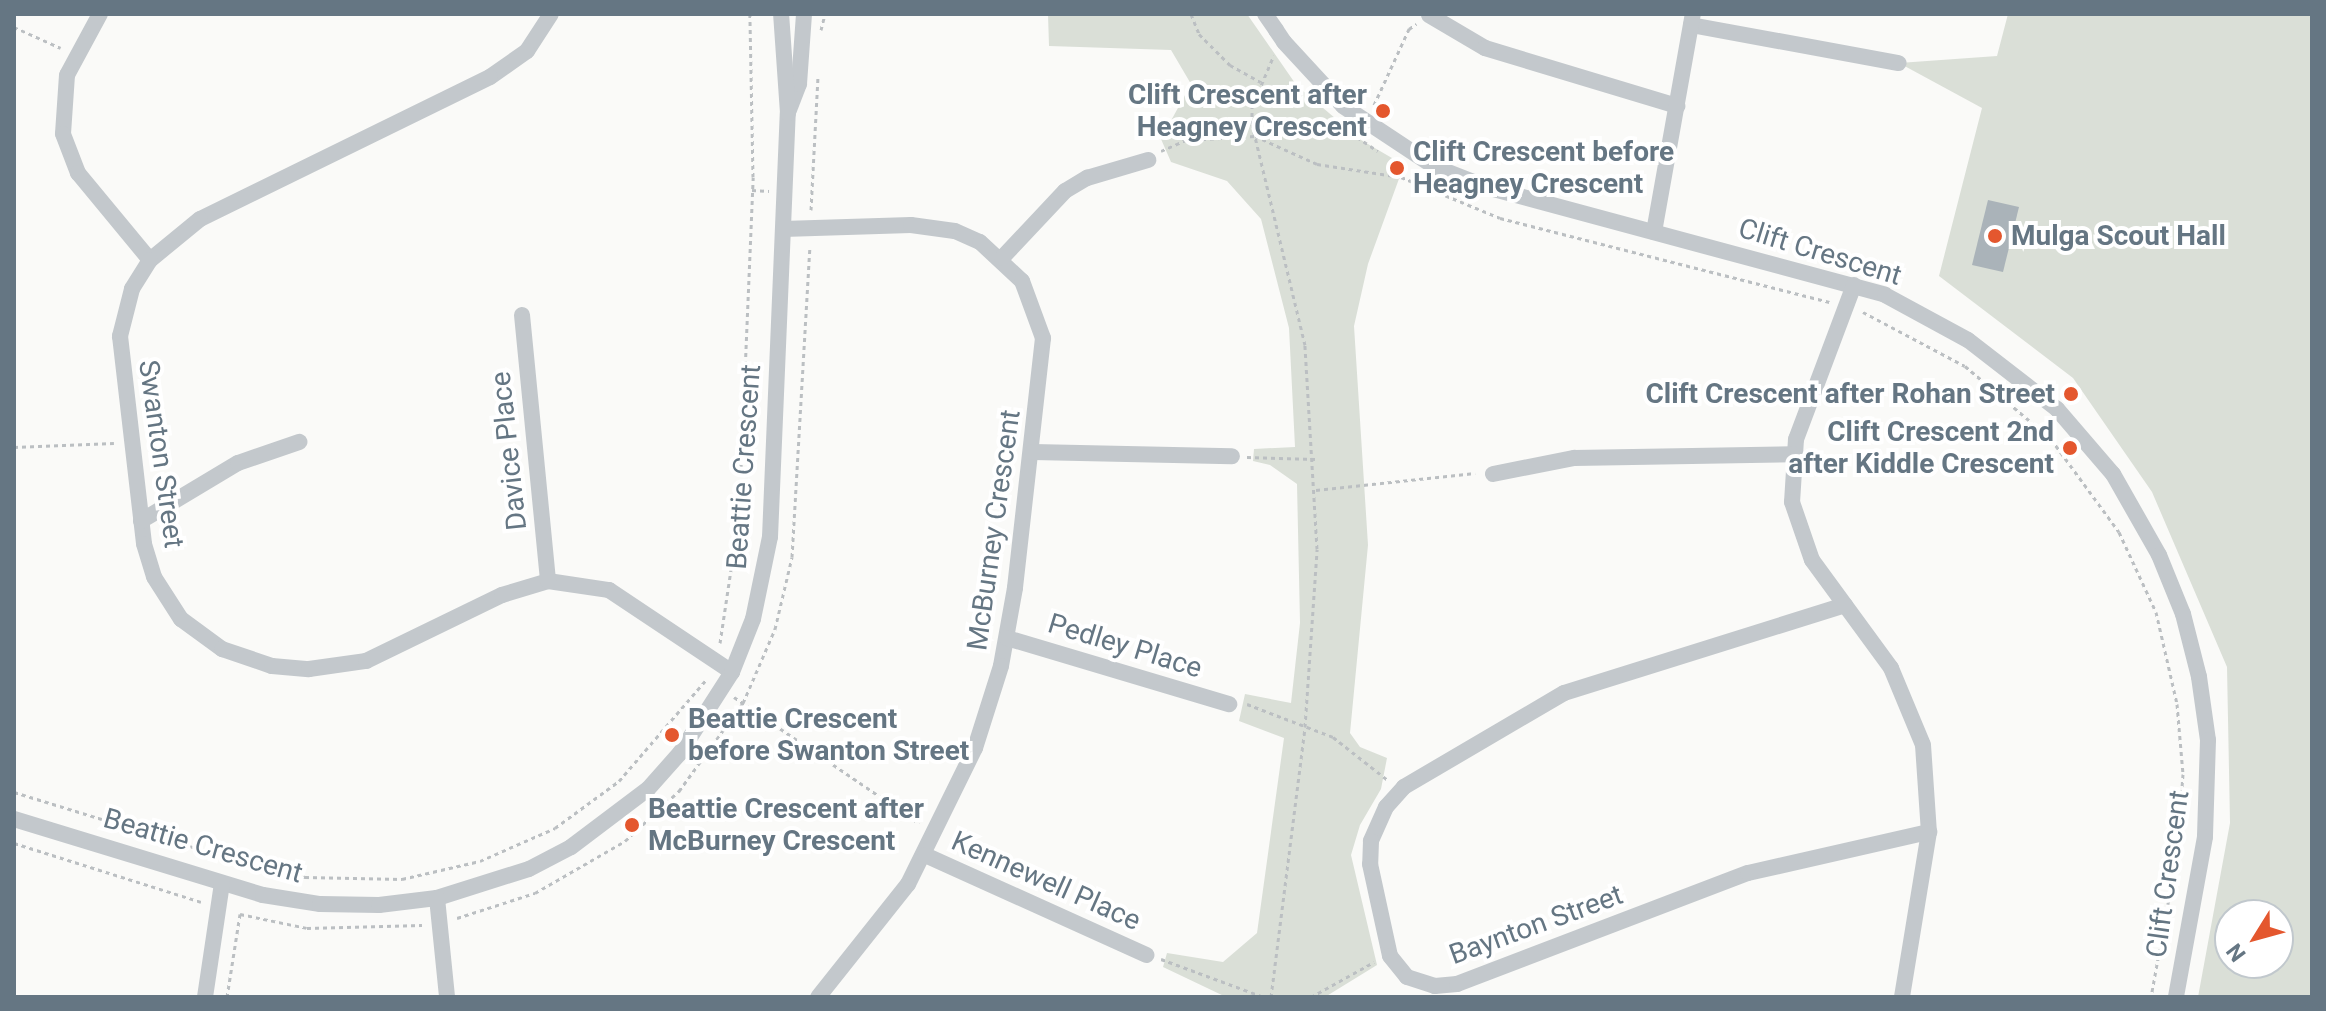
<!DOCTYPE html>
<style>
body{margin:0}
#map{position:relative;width:2326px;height:1011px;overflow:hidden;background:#fafaf8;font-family:Roboto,sans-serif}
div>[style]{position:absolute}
.green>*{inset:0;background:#dadfd7}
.building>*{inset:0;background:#aab3b9}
.path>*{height:3px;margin-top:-1.5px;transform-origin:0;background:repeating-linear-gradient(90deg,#bbbfc2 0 4px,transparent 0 8px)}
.minor>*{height:16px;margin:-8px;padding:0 8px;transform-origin:8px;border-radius:8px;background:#c3c8cc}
.minor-bridge>*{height:16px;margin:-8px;padding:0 8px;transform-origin:8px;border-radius:8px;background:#c3c8cc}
.dots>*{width:22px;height:22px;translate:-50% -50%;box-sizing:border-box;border:4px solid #fff;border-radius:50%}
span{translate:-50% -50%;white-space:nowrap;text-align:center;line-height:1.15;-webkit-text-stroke:8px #fff;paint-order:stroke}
.poi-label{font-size:28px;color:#657683;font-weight:700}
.right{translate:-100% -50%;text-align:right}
.left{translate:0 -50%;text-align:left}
.street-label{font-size:28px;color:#657683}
.frame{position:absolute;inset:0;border:16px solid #657683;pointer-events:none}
.north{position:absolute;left:2214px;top:899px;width:80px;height:80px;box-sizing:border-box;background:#fff;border:2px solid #c1c8cd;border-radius:50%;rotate:233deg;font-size:22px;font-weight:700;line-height:32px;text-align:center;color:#657683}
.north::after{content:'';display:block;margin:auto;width:28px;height:36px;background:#e4572e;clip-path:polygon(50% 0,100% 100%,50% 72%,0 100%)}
</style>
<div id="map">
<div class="green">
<i style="clip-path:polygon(1048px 14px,1247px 14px,1297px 86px,1361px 140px,1404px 165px,1368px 264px,1354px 326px,1368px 545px,1350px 733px,1360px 747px,1387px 758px,1381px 789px,1360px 825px,1351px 855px,1377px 965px,1325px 997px,1226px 997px,1163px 967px,1167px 953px,1223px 962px,1257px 933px,1284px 738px,1239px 721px,1245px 694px,1291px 703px,1300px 623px,1297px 484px,1270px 465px,1253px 461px,1254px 449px,1295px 447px,1289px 328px,1261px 219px,1227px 181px,1171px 162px,1161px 139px,1191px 84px,1171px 50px,1049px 46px)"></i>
<i style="clip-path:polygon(evenodd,2008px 14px,2312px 14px,2312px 997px,2198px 997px,2230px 823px,2227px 667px,2152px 492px,2073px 378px,1939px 276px,1982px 108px,1899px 63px,1997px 56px,2008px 14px,2230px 915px,2278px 915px,2278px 963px,2230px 963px,2230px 915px)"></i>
</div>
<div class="building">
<i style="clip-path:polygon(1988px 200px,2019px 207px,2003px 272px,1972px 265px)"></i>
</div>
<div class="path">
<i style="left:1191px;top:14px;width:22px;rotate:68deg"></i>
<i style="left:1199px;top:34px;width:44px;rotate:45deg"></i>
<i style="left:1230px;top:65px;width:35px;rotate:29deg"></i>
<i style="left:14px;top:27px;width:51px;rotate:24.1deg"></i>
<i style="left:821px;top:30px;width:16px;rotate:-76deg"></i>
<i style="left:1374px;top:105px;width:84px;rotate:-65.3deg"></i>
<i style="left:1409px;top:29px;width:9px;rotate:-36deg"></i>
<i style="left:1357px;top:137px;width:25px;rotate:34deg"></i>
<i style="left:1161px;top:151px;width:27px;rotate:-24deg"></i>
<i style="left:1186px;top:140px;width:69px;rotate:-3.3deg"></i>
<i style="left:1255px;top:136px;width:68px;rotate:24.3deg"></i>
<i style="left:1317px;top:164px;width:85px;rotate:8.8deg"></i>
<i style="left:1401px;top:177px;width:107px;rotate:22.5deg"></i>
<i style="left:1500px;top:218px;width:340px;rotate:14.3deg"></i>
<i style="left:752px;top:190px;width:17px;rotate:3deg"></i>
<i style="left:811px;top:210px;width:132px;rotate:-87deg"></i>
<i style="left:1863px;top:312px;width:115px;rotate:27.9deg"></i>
<i style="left:1965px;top:366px;width:113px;rotate:40.3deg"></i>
<i style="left:2051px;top:439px;width:115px;rotate:53.8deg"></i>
<i style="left:2119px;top:532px;width:88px;rotate:65.2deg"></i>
<i style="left:2156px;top:612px;width:94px;rotate:77.1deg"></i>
<i style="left:2177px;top:704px;width:70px;rotate:85.1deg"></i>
<i style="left:2183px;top:774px;width:80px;rotate:94.3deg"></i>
<i style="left:2177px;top:854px;width:145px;rotate:100.3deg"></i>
<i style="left:14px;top:447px;width:100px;rotate:-2.3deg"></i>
<i style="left:1247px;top:457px;width:68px;rotate:1.7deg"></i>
<i style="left:1316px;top:490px;width:160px;rotate:-6.1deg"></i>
<i style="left:720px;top:643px;width:128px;rotate:-81.5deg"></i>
<i style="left:739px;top:516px;width:339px;rotate:-87.6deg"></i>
<i style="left:753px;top:177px;width:163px;rotate:-91.1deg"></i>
<i style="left:734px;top:697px;width:224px;rotate:34.3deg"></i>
<i style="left:1247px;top:704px;width:92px;rotate:21deg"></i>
<i style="left:1333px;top:737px;width:71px;rotate:38.2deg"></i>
<i style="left:14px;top:792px;width:262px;rotate:17.1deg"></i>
<i style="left:264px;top:869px;width:42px;rotate:11deg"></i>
<i style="left:305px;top:877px;width:97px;rotate:1.2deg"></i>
<i style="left:402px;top:879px;width:80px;rotate:-13deg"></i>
<i style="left:480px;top:861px;width:82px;rotate:-23.7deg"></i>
<i style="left:555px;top:828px;width:79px;rotate:-36.3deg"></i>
<i style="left:619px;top:781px;width:133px;rotate:-49.3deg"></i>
<i style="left:14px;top:843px;width:196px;rotate:17.5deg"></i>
<i style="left:457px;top:918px;width:82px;rotate:-17.8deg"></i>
<i style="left:535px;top:893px;width:104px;rotate:-30deg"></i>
<i style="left:625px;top:841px;width:74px;rotate:-42.8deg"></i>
<i style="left:679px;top:791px;width:109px;rotate:-54deg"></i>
<i style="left:743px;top:703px;width:81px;rotate:-66.6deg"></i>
<i style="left:775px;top:629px;width:74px;rotate:-76.7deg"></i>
<i style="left:792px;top:557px;width:312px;rotate:-86.7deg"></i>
<i style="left:1161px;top:959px;width:110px;rotate:20.3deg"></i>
<i style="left:227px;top:997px;width:84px;rotate:-81.1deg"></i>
<i style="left:240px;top:914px;width:68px;rotate:11.8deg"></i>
<i style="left:307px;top:928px;width:115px;rotate:-1.5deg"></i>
<i style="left:1271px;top:997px;width:272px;rotate:-82.8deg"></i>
<i style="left:1305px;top:727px;width:178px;rotate:-86.1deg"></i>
<i style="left:1317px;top:549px;width:204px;rotate:-93.4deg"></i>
<i style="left:1305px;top:345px;width:227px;rotate:-103.5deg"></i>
<i style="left:1252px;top:124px;width:17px;rotate:-90deg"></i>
<i style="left:1252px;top:107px;width:56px;rotate:-67.1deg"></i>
<i style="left:1311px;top:997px;width:72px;rotate:-29.1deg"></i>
</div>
<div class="minor">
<i style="left:100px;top:14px;width:69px;rotate:118.4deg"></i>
<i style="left:67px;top:75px;width:59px;rotate:93.9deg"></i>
<i style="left:63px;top:134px;width:42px;rotate:69deg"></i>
<i style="left:78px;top:173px;width:113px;rotate:50.4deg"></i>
<i style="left:551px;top:14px;width:44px;rotate:123deg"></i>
<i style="left:527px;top:51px;width:45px;rotate:144.9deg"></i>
<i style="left:490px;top:77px;width:323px;rotate:153.9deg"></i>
<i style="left:200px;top:219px;width:65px;rotate:140.6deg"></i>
<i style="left:150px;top:260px;width:34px;rotate:122deg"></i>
<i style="left:132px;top:289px;width:49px;rotate:104.3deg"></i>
<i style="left:120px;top:336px;width:209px;rotate:83.4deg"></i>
<i style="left:144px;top:544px;width:34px;rotate:73deg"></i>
<i style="left:154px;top:577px;width:50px;rotate:57.3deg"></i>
<i style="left:181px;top:619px;width:51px;rotate:36.2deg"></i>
<i style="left:222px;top:649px;width:53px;rotate:18.8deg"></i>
<i style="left:272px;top:666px;width:37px;rotate:5deg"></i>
<i style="left:309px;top:669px;width:58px;rotate:-8deg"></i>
<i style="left:366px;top:661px;width:151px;rotate:-25.9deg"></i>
<i style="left:502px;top:595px;width:48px;rotate:-16.9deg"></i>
<i style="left:548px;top:581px;width:62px;rotate:8.4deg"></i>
<i style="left:609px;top:590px;width:148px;rotate:33.7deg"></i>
<i style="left:1265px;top:14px;width:19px;rotate:55deg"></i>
<i style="left:1429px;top:15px;width:65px;rotate:30.5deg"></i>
<i style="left:1485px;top:48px;width:201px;rotate:16.8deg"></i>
<i style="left:1691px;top:25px;width:211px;rotate:10.4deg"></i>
<i style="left:1284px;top:42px;width:87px;rotate:47.3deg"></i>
<i style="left:1343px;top:106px;width:110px;rotate:33.5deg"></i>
<i style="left:1435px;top:167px;width:55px;rotate:21.4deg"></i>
<i style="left:1486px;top:187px;width:413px;rotate:15.1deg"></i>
<i style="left:1885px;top:295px;width:94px;rotate:28.5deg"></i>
<i style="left:1968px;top:340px;width:113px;rotate:37.8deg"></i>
<i style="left:2057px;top:409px;width:86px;rotate:49.3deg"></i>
<i style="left:2113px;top:474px;width:93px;rotate:60.4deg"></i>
<i style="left:2159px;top:555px;width:64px;rotate:67.9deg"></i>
<i style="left:2183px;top:614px;width:65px;rotate:75.7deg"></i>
<i style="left:2199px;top:677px;width:64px;rotate:81.9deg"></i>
<i style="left:2208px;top:740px;width:97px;rotate:91.8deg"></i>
<i style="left:2205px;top:837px;width:163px;rotate:100.3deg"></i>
<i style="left:789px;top:110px;width:28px;rotate:-69deg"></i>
<i style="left:799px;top:84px;width:70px;rotate:-85.9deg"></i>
<i style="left:783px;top:229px;width:128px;rotate:-1.8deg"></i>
<i style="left:911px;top:225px;width:44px;rotate:7.8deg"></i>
<i style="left:955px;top:231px;width:27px;rotate:24deg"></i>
<i style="left:980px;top:242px;width:57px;rotate:42.9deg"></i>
<i style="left:1022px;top:281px;width:61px;rotate:69.8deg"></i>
<i style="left:1043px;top:338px;width:252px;rotate:96.4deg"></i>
<i style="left:1015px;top:588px;width:79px;rotate:100.2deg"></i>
<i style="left:1001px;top:666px;width:86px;rotate:107.6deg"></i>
<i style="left:975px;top:748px;width:152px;rotate:116.2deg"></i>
<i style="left:908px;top:884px;width:144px;rotate:128.5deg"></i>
<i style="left:1654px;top:232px;width:221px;rotate:-79.9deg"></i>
<i style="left:1002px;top:258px;width:92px;rotate:-46.8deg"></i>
<i style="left:1065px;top:191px;width:26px;rotate:-31deg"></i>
<i style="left:1087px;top:178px;width:64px;rotate:-16.4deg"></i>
<i style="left:1854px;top:285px;width:165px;rotate:110.6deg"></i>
<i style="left:1796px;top:439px;width:63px;rotate:93.6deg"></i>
<i style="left:1792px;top:502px;width:61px;rotate:71deg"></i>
<i style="left:1812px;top:560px;width:134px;rotate:53.8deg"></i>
<i style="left:1891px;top:668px;width:83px;rotate:67.4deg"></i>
<i style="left:1923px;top:745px;width:87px;rotate:86.1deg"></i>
<i style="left:1929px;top:832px;width:167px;rotate:99.3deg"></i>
<i style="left:522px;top:315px;width:267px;rotate:84.4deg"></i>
<i style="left:1033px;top:452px;width:199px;rotate:1.2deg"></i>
<i style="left:1493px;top:474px;width:83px;rotate:-11.2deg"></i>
<i style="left:1574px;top:458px;width:219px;rotate:-1deg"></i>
<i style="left:141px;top:521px;width:113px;rotate:-30.9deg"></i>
<i style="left:238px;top:463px;width:65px;rotate:-19deg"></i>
<i style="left:1845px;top:605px;width:294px;rotate:162.6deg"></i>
<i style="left:1564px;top:693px;width:186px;rotate:149.6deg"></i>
<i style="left:1404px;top:787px;width:27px;rotate:132deg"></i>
<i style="left:1386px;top:807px;width:37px;rotate:114deg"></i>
<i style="left:1371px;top:841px;width:23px;rotate:92deg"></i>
<i style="left:1370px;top:864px;width:94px;rotate:77.7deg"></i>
<i style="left:1390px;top:956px;width:27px;rotate:51deg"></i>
<i style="left:1407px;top:977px;width:29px;rotate:18deg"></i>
<i style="left:1435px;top:986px;width:22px;rotate:-5deg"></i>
<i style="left:1457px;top:984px;width:311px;rotate:-20.9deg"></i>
<i style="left:1748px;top:873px;width:186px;rotate:-12.8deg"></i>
<i style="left:1007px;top:638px;width:232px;rotate:16.6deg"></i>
<i style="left:14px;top:819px;width:260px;rotate:17deg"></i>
<i style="left:263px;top:895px;width:58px;rotate:9deg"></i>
<i style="left:320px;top:904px;width:59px;rotate:1deg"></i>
<i style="left:379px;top:905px;width:58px;rotate:-6.9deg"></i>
<i style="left:437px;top:898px;width:96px;rotate:-17.5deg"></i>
<i style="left:529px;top:869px;width:47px;rotate:-27.6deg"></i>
<i style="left:571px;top:847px;width:96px;rotate:-37deg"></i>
<i style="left:648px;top:789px;width:48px;rotate:-48.4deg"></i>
<i style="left:680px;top:753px;width:96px;rotate:-57.3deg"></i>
<i style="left:732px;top:672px;width:57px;rotate:-68.4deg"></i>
<i style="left:753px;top:619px;width:84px;rotate:-78.3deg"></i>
<i style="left:770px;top:537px;width:424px;rotate:-87.6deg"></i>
<i style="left:788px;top:113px;width:99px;rotate:-94deg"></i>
<i style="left:925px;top:855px;width:243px;rotate:24.3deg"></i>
<i style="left:437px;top:898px;width:100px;rotate:84.2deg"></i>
<i style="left:205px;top:997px;width:115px;rotate:-81.5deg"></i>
</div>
<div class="minor-bridge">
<i style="left:1276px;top:30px;width:14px;rotate:56deg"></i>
</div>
<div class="dots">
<i style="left:1383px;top:111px;background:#e4572e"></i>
<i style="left:1397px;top:168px;background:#e4572e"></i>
<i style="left:1995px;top:236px;background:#e4572e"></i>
<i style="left:2071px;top:394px;background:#e4572e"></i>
<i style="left:2070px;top:448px;background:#e4572e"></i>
<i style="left:672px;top:735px;background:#e4572e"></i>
<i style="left:632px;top:825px;background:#e4572e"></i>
</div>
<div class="poi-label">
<span class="right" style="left:1367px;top:111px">Clift Crescent after<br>Heagney Crescent</span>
<span class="left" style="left:1413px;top:168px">Clift Crescent before<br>Heagney Crescent</span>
<span class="left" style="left:2011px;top:236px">Mulga Scout Hall</span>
<span class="right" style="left:2055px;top:394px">Clift Crescent after Rohan Street</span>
<span class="right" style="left:2054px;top:448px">Clift Crescent 2nd<br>after Kiddle Crescent</span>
<span class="left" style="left:688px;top:735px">Beattie Crescent<br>before Swanton Street</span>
<span class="left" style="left:648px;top:825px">Beattie Crescent after<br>McBurney Crescent</span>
</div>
<div class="street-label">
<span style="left:1820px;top:252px;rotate:17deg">Clift Crescent</span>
<span style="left:509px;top:451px;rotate:-96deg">Davice Place</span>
<span style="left:161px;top:454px;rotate:82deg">Swanton Street</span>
<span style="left:744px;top:467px;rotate:-86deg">Beattie Crescent</span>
<span style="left:994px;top:530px;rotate:-82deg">McBurney Crescent</span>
<span style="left:1125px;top:646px;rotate:17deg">Pedley Place</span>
<span style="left:203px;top:846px;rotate:16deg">Beattie Crescent</span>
<span style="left:2168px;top:874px;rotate:-82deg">Clift Crescent</span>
<span style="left:1046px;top:881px;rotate:24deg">Kennewell Place</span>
<span style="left:1536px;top:925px;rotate:-20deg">Baynton Street</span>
</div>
<div class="frame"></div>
<div class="north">N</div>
</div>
